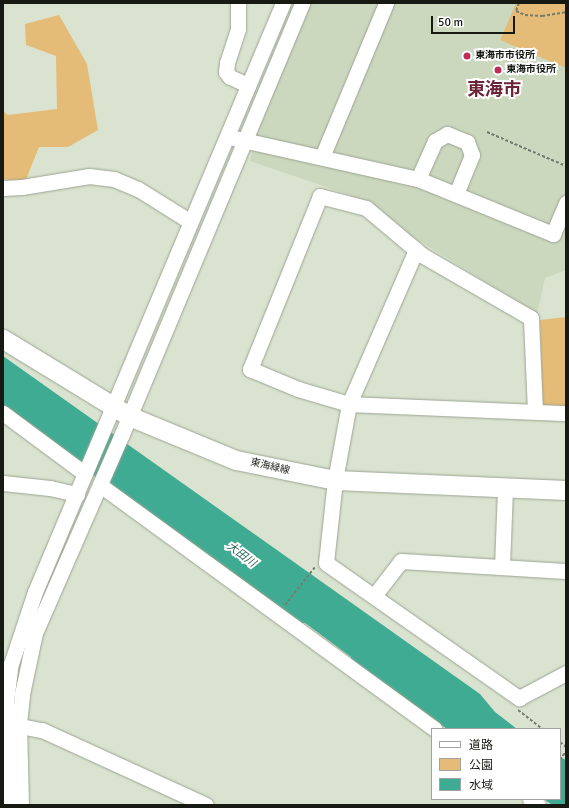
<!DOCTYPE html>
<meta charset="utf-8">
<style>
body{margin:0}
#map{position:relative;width:569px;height:808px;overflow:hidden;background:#d9e3cf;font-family:Signika,"Noto Sans JP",sans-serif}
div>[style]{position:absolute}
.built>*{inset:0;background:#cbd8be}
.green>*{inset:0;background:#e4bc77}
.water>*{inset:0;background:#40ab93}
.path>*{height:2px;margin-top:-1px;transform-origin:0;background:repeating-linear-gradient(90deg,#757c6e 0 3px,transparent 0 5px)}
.roads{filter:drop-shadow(0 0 1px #9ca492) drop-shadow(0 0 1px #9ca492)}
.minor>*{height:15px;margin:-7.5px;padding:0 7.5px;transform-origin:7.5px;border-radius:7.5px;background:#fff}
.major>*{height:19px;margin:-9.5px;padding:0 9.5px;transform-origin:9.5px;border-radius:9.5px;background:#fff}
.dots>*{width:11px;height:11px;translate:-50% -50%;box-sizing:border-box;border:2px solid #fff;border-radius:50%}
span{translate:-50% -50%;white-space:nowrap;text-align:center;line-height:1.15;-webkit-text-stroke:4px #fff;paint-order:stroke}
.poi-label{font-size:10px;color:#171a13;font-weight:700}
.left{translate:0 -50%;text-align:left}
.street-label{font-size:10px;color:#171a13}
.water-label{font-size:11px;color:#296254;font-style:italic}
.town-label{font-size:18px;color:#6b2536;font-weight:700}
.frame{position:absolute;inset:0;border:4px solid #171a13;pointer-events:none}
.legend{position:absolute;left:431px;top:728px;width:130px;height:72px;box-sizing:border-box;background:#fff;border:1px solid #a2a3a1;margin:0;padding:5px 7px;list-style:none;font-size:12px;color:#171a13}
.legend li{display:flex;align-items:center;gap:8px;height:20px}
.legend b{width:20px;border:1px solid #a2a3a1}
.scale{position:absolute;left:431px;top:16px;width:84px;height:18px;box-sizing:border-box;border:2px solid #171a13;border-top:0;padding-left:5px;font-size:12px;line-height:14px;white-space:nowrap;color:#171a13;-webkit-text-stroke:3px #fff;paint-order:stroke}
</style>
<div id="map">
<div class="built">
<i style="clip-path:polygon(311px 3px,516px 3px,500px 40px,566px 68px,566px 270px,545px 278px,537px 314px,405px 232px,373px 203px,250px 161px,256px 130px)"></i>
</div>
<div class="green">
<i style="clip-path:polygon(516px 3px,566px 3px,566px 68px,500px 40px)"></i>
<i style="clip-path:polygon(59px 15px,87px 64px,98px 130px,68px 147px,39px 147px,25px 182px,3px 179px,3px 111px,8px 115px,57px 109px,56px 56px,26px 45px,25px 24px)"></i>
<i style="clip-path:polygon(566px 308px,566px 407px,542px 406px,540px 320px,566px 317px)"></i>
</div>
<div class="water">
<i style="clip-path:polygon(3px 356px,480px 694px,495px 712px,517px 729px,447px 729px,351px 660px,351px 657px,305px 623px,301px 623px,51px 445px,3px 407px)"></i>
<i style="clip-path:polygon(560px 757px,566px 760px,566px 805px,552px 805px,544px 799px,560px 799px)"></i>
</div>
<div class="path">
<i style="left:519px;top:3px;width:9px;rotate:111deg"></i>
<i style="left:516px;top:11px;width:10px;rotate:24deg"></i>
<i style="left:525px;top:15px;width:17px;rotate:3deg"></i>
<i style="left:542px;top:16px;width:24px;rotate:-9deg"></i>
<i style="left:487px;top:132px;width:86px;rotate:23.3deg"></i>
<i style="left:285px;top:605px;width:48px;rotate:-51.7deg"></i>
<i style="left:518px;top:710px;width:31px;rotate:38deg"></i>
<i style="left:560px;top:742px;width:8px;rotate:40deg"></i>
<i style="left:560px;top:760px;width:11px;rotate:-56deg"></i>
</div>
<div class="roads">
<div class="minor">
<i style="left:238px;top:3px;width:26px;rotate:90deg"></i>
<i style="left:238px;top:29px;width:36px;rotate:108deg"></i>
<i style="left:227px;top:63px;width:9px;rotate:96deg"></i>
<i style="left:226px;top:72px;width:6px;rotate:51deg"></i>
<i style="left:230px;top:77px;width:20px;rotate:24deg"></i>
<i style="left:234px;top:138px;width:189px;rotate:12.6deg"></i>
<i style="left:418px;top:179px;width:146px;rotate:22.2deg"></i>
<i style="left:553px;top:234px;width:34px;rotate:-67deg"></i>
<i style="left:322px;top:157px;width:167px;rotate:-67.4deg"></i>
<i style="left:418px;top:179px;width:42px;rotate:-65.9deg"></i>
<i style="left:435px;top:141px;width:14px;rotate:-30deg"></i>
<i style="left:447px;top:134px;width:22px;rotate:22deg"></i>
<i style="left:467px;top:142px;width:14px;rotate:69deg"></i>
<i style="left:472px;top:155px;width:42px;rotate:112.3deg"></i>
<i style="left:3px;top:188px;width:19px;rotate:-3deg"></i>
<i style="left:22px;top:187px;width:68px;rotate:-9.3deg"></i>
<i style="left:89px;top:176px;width:25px;rotate:7deg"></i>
<i style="left:114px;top:179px;width:26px;rotate:23deg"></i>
<i style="left:138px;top:189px;width:62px;rotate:31.9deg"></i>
<i style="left:416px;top:250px;width:168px;rotate:113.5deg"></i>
<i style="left:349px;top:404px;width:77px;rotate:100.4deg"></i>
<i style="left:335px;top:480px;width:83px;rotate:96.2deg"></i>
<i style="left:326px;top:563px;width:236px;rotate:35deg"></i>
<i style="left:519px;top:698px;width:53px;rotate:-28deg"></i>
<i style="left:535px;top:411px;width:93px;rotate:-92.5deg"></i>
<i style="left:531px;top:318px;width:126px;rotate:-150deg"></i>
<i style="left:422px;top:255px;width:73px;rotate:-140deg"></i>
<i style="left:366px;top:208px;width:48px;rotate:-165.4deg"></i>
<i style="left:320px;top:196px;width:187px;rotate:112deg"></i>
<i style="left:250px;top:369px;width:52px;rotate:22.6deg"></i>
<i style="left:298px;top:389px;width:53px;rotate:16.4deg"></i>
<i style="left:349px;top:404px;width:217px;rotate:2.4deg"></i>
<i style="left:3px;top:413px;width:102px;rotate:36.6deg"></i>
<i style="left:3px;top:483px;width:47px;rotate:6.1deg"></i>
<i style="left:50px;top:488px;width:28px;rotate:13deg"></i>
<i style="left:100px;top:485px;width:414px;rotate:36.1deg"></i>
<i style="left:502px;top:567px;width:79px;rotate:-87.8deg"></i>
<i style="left:374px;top:596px;width:44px;rotate:-52.4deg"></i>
<i style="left:401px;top:561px;width:165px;rotate:3.5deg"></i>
<i style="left:10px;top:724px;width:33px;rotate:11deg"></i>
<i style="left:42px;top:730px;width:180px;rotate:24.6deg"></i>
<i style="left:530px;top:799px;width:10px;rotate:37deg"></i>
<i style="left:6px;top:805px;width:103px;rotate:-90deg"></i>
<i style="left:6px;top:702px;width:38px;rotate:-83deg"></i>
<i style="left:11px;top:664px;width:76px;rotate:-71.6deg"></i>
<i style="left:35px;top:592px;width:639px;rotate:-67.17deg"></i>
<i style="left:21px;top:805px;width:81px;rotate:-91.4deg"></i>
<i style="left:19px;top:724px;width:30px;rotate:-84deg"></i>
<i style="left:22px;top:694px;width:62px;rotate:-78deg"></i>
<i style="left:35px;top:633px;width:217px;rotate:-66.4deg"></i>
<i style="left:122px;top:434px;width:467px;rotate:-67.3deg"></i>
</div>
<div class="major">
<i style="left:3px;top:339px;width:148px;rotate:31.4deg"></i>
<i style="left:129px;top:416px;width:116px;rotate:22.4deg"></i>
<i style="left:236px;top:460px;width:101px;rotate:11.4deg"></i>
<i style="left:335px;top:480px;width:231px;rotate:2.5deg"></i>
</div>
</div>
<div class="dots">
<i style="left:467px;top:56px;background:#bd2e58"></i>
<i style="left:498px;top:70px;background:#bd2e58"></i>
</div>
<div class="poi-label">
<span class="left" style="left:475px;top:56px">東海市市役所</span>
<span class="left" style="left:506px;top:70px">東海市役所</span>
</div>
<div class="street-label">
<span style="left:270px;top:467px;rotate:13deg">東海緑線</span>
</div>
<div class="water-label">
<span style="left:241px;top:555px;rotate:37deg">大田川</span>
</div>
<div class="town-label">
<span style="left:494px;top:89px">東海市</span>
</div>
<div class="frame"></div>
<ul class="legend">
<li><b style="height:5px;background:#fff"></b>道路</li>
<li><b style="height:11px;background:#e4bc77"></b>公園</li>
<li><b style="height:11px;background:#40ab93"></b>水域</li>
</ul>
<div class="scale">50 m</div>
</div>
